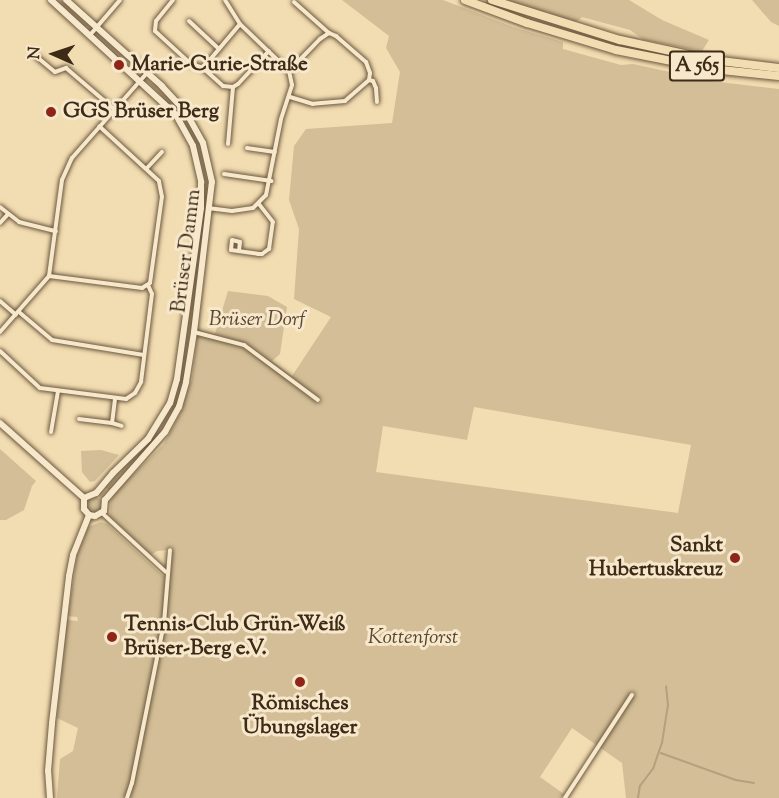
<!DOCTYPE html>
<meta charset="utf-8">
<style>
body{margin:0}
#map{position:relative;width:779px;height:798px;overflow:hidden;background:#f2dcb1;font-family:"Sorts Mill Goudy",serif}
div>[style]{position:absolute}
.green>*{inset:0;background:#d3be97}
.round{border-radius:50%}
.stream>*{height:1.5px;margin:-0.75px;padding:0 0.75px;transform-origin:0.75px;border-radius:0.75px;background:#b4a07d}
.roads{filter:drop-shadow(0 0 2px #6a573e) drop-shadow(0 0 2px #6a573e)}
.street>*{height:4px;margin:-2px;padding:0 2px;transform-origin:2px;border-radius:2px;background:#f7e8cc}
.secondary>*{height:6px;margin:-3px;padding:0 3px;transform-origin:3px;border-radius:3px;background:#f7e8cc}
.highway>*{height:8px;margin:-4px;padding:0 4px;transform-origin:4px;border-radius:4px;background:#f2dcb1}
.dots>*{width:16px;height:16px;translate:-50% -50%;box-sizing:border-box;border:3px solid #f7e8cc;border-radius:50%}
span{translate:-50% -50%;white-space:nowrap;text-align:center;line-height:1.15;-webkit-text-stroke:6px #f7e8cc;paint-order:stroke}
.shield-label span{padding:2px 4px;background:#f7e8cc;border:2px solid;border-radius:4px;-webkit-text-stroke-width:0}
.shield-label{font-size:20px;color:#3d2b17;font-weight:700}
.poi-label{font-size:21px;color:#3d2b17;font-weight:700}
.left{translate:0 -50%;text-align:left}
.right{translate:-100% -50%;text-align:right}
.street-label{font-size:21px;color:#3d2b17}
.park-label{font-size:21px;color:#5b4831;font-style:italic}
.north{position:absolute;left:24px;top:24px;width:60px;height:60px;-webkit-text-stroke:4px #f7e8cc;paint-order:stroke;rotate:273deg;font-size:16px;font-weight:700;line-height:24px;text-align:center;color:#3d2b17}
.north::after{content:'';display:block;margin:auto;width:21px;height:27px;background:#3d2b17;clip-path:polygon(50% 0,100% 100%,50% 72%,0 100%)}
</style>
<div id="map">
<div class="green">
<i style="clip-path:polygon(54px 0,62px 0,91px 27px,83px 26px)"></i>
<i style="clip-path:polygon(evenodd,342px 0,443px 0,516px 28px,563px 42px,563px 49px,621px 65px,633px 64px,711px 81px,779px 89px,779px 798px,626px 798px,622px 763px,572px 728px,540px 777px,564px 794px,561px 798px,57px 798px,60px 759px,73px 751px,78px 728px,57px 718px,67px 620px,78px 621px,77px 617px,68px 616px,77px 556px,88px 527px,101px 522px,107px 524px,163px 576px,168px 576px,168px 550px,157px 551px,151px 555px,110px 517px,111px 500px,113px 494px,163px 445px,180px 414px,192px 379px,198px 330px,215px 334px,228px 291px,268px 296px,287px 307px,280px 354px,272px 361px,292px 376px,331px 317px,294px 299px,299px 229px,289px 200px,294px 146px,306px 129px,392px 123px,400px 72px,386px 48px,389px 36px,342px 0,474px 407px,691px 445px,678px 513px,376px 472px,383px 426px,467px 440px,474px 407px)"></i>
<i style="clip-path:polygon(502px 0,629px 0,662px 20px,709px 40px,702px 51px,644px 40px,630px 30px,582px 17px,573px 25px)"></i>
<i style="clip-path:polygon(752px 0,779px 0,779px 26px,771px 22px)"></i>
<i style="clip-path:polygon(96px 32px,132px 63px,128px 67px,97px 38px)"></i>
<i style="clip-path:polygon(146px 80px,155px 84px,184px 113px,201px 145px,209px 178px,207px 204px,202px 167px,189px 131px,174px 109px)"></i>
<i style="clip-path:polygon(196px 263px,200px 267px,186px 368px,175px 410px,164px 430px,146px 452px,109px 490px,105px 487px,153px 437px,173px 401px)"></i>
<i style="clip-path:polygon(0 449px,36px 481px,32px 486px,24px 510px,6px 520px,0 520px)"></i>
<i style="clip-path:polygon(101px 450px,119px 455px,95px 481px,90px 482px,82px 472px,81px 451px)"></i>
<i class="round" style="left:86px;top:497px;width:16px;height:16px"></i>
</div>
<div class="stream">
<i style="left:661px;top:753px;width:80px;rotate:19.8deg"></i>
<i style="left:736px;top:780px;width:18px;rotate:9deg"></i>
<i style="left:638px;top:798px;width:12px;rotate:-81deg"></i>
<i style="left:640px;top:786px;width:21px;rotate:-53deg"></i>
<i style="left:653px;top:769px;width:28px;rotate:-71deg"></i>
<i style="left:662px;top:743px;width:38px;rotate:-81deg"></i>
<i style="left:668px;top:705px;width:18px;rotate:-96deg"></i>
</div>
<div class="roads">
<div class="street">
<i style="left:173px;top:0;width:27px;rotate:129deg"></i>
<i style="left:156px;top:21px;width:10px;rotate:96deg"></i>
<i style="left:155px;top:31px;width:49px;rotate:42.5deg"></i>
<i style="left:191px;top:64px;width:13px;rotate:18deg"></i>
<i style="left:203px;top:68px;width:27px;rotate:42deg"></i>
<i style="left:223px;top:86px;width:10px;rotate:6deg"></i>
<i style="left:233px;top:87px;width:6px;rotate:-31deg"></i>
<i style="left:238px;top:84px;width:45px;rotate:-46.8deg"></i>
<i style="left:294px;top:2px;width:47px;rotate:41.5deg"></i>
<i style="left:189px;top:21px;width:41px;rotate:43deg"></i>
<i style="left:90px;top:35px;width:46px;rotate:-49.4deg"></i>
<i style="left:37px;top:57px;width:23px;rotate:40deg"></i>
<i style="left:55px;top:72px;width:12px;rotate:-20deg"></i>
<i style="left:66px;top:68px;width:65px;rotate:40.6deg"></i>
<i style="left:203px;top:68px;width:57px;rotate:-49.9deg"></i>
<i style="left:289px;top:71px;width:45px;rotate:-45.9deg"></i>
<i style="left:320px;top:39px;width:11px;rotate:-34deg"></i>
<i style="left:329px;top:33px;width:8px;rotate:23deg"></i>
<i style="left:336px;top:36px;width:40px;rotate:41deg"></i>
<i style="left:366px;top:62px;width:12px;rotate:70deg"></i>
<i style="left:370px;top:73px;width:7px;rotate:98deg"></i>
<i style="left:369px;top:80px;width:32px;rotate:139deg"></i>
<i style="left:345px;top:101px;width:32px;rotate:175deg"></i>
<i style="left:313px;top:104px;width:24px;rotate:-163deg"></i>
<i style="left:369px;top:80px;width:4px;rotate:14deg"></i>
<i style="left:373px;top:81px;width:8px;rotate:67deg"></i>
<i style="left:376px;top:88px;width:14px;rotate:86deg"></i>
<i style="left:228px;top:144px;width:57px;rotate:-85deg"></i>
<i style="left:247px;top:148px;width:28px;rotate:8deg"></i>
<i style="left:147px;top:168px;width:22px;rotate:-47deg"></i>
<i style="left:224px;top:174px;width:48px;rotate:8.5deg"></i>
<i style="left:0;top:207px;width:24px;rotate:38deg"></i>
<i style="left:19px;top:222px;width:38px;rotate:14deg"></i>
<i style="left:208px;top:208px;width:24px;rotate:7deg"></i>
<i style="left:232px;top:211px;width:21px;rotate:-8deg"></i>
<i style="left:253px;top:208px;width:18px;rotate:-45deg"></i>
<i style="left:266px;top:195px;width:77px;rotate:-78.8deg"></i>
<i style="left:281px;top:119px;width:36px;rotate:-72deg"></i>
<i style="left:292px;top:85px;width:14px;rotate:-102deg"></i>
<i style="left:289px;top:71px;width:68px;rotate:-136.2deg"></i>
<i style="left:240px;top:24px;width:28px;rotate:-122deg"></i>
<i style="left:0;top:223px;width:12px;rotate:-48deg"></i>
<i style="left:239px;top:251px;width:9px;rotate:-84deg"></i>
<i style="left:240px;top:242px;width:8px;rotate:-166deg"></i>
<i style="left:232px;top:240px;width:10px;rotate:96deg"></i>
<i style="left:231px;top:250px;width:27px;rotate:8deg"></i>
<i style="left:258px;top:254px;width:4px"></i>
<i style="left:262px;top:254px;width:9px;rotate:-36deg"></i>
<i style="left:269px;top:249px;width:27px;rotate:-82deg"></i>
<i style="left:273px;top:222px;width:23px;rotate:-128deg"></i>
<i style="left:49px;top:276px;width:94px;rotate:7.4deg"></i>
<i style="left:142px;top:288px;width:9px;rotate:-32deg"></i>
<i style="left:150px;top:283px;width:87px;rotate:-82.1deg"></i>
<i style="left:162px;top:197px;width:16px;rotate:-101deg"></i>
<i style="left:159px;top:181px;width:81px;rotate:-137.5deg"></i>
<i style="left:0;top:301px;width:21px;rotate:41deg"></i>
<i style="left:19px;top:312px;width:43px;rotate:40.3deg"></i>
<i style="left:52px;top:340px;width:93px;rotate:9.3deg"></i>
<i style="left:0;top:332px;width:74px;rotate:-48.8deg"></i>
<i style="left:49px;top:276px;width:97px;rotate:-82.3deg"></i>
<i style="left:62px;top:180px;width:24px;rotate:-66deg"></i>
<i style="left:72px;top:158px;width:113px;rotate:-48.6deg"></i>
<i style="left:194px;top:332px;width:52px;rotate:14.6deg"></i>
<i style="left:244px;top:345px;width:92px;rotate:36.6deg"></i>
<i style="left:0;top:351px;width:54px;rotate:42.8deg"></i>
<i style="left:40px;top:388px;width:87px;rotate:7.3deg"></i>
<i style="left:126px;top:399px;width:11px;rotate:-34deg"></i>
<i style="left:135px;top:393px;width:13px;rotate:-61deg"></i>
<i style="left:141px;top:382px;width:89px;rotate:-82.9deg"></i>
<i style="left:152px;top:294px;width:10px;rotate:-114deg"></i>
<i style="left:115px;top:399px;width:24px;rotate:97deg"></i>
<i style="left:112px;top:423px;width:10px;rotate:17deg"></i>
<i style="left:79px;top:419px;width:33px;rotate:7deg"></i>
<i style="left:51px;top:432px;width:42px;rotate:-80.3deg"></i>
<i style="left:102px;top:513px;width:87px;rotate:42.7deg"></i>
<i style="left:127px;top:798px;width:16px;rotate:-72deg"></i>
<i style="left:132px;top:783px;width:163px;rotate:-78.7deg"></i>
<i style="left:164px;top:623px;width:73px;rotate:-85.3deg"></i>
<i style="left:565px;top:798px;width:123px;rotate:-57deg"></i>
</div>
<div class="secondary">
<i style="left:51px;top:0;width:170px;rotate:42.6deg"></i>
<i style="left:176px;top:115px;width:35px;rotate:61deg"></i>
<i style="left:193px;top:146px;width:37px;rotate:77deg"></i>
<i style="left:201px;top:182px;width:26px;rotate:90deg"></i>
<i style="left:201px;top:208px;width:173px;rotate:98deg"></i>
<i style="left:177px;top:379px;width:25px;rotate:106deg"></i>
<i style="left:170px;top:403px;width:42px;rotate:121.4deg"></i>
<i style="left:148px;top:439px;width:49px;rotate:135.8deg"></i>
<i style="left:113px;top:473px;width:26px;rotate:130deg"></i>
<i style="left:96px;top:493px;width:13px;rotate:157deg"></i>
<i style="left:84px;top:498px;width:11px;rotate:90deg"></i>
<i style="left:84px;top:509px;width:8px;rotate:50deg"></i>
<i style="left:89px;top:515px;width:6px;rotate:9deg"></i>
<i style="left:95px;top:516px;width:10px;rotate:-29deg"></i>
<i style="left:104px;top:511px;width:11px;rotate:-85deg"></i>
<i style="left:105px;top:500px;width:91px;rotate:-48.6deg"></i>
<i style="left:165px;top:432px;width:29px;rotate:-61deg"></i>
<i style="left:179px;top:407px;width:26px;rotate:-74deg"></i>
<i style="left:186px;top:382px;width:51px;rotate:-80.9deg"></i>
<i style="left:194px;top:332px;width:151px;rotate:-83.2deg"></i>
<i style="left:212px;top:182px;width:40px;rotate:-103deg"></i>
<i style="left:203px;top:143px;width:37px;rotate:-119deg"></i>
<i style="left:185px;top:111px;width:34px;rotate:-133deg"></i>
<i style="left:162px;top:86px;width:129px;rotate:-138.1deg"></i>
<i style="left:0;top:423px;width:113px;rotate:41.8deg"></i>
<i style="left:50px;top:798px;width:27px;rotate:-94deg"></i>
<i style="left:48px;top:771px;width:48px;rotate:-85.2deg"></i>
<i style="left:52px;top:723px;width:148px;rotate:-83.4deg"></i>
<i style="left:69px;top:576px;width:21px;rotate:-79deg"></i>
<i style="left:73px;top:555px;width:43px;rotate:-68.2deg"></i>
</div>
<div class="highway">
<i style="left:465px;top:0;width:66px;rotate:20.4deg"></i>
<i style="left:527px;top:23px;width:93px;rotate:16.9deg"></i>
<i style="left:616px;top:50px;width:98px;rotate:11.2deg"></i>
<i style="left:712px;top:69px;width:67px;rotate:6deg"></i>
<i style="left:492px;top:0;width:134px;rotate:17.4deg"></i>
<i style="left:620px;top:40px;width:94px;rotate:12.3deg"></i>
<i style="left:712px;top:60px;width:67px;rotate:6.8deg"></i>
</div>
</div>
<div class="dots">
<i style="left:119px;top:65px;background:#8f2418"></i>
<i style="left:51px;top:112px;background:#8f2418"></i>
<i style="left:735px;top:558px;background:#8f2418"></i>
<i style="left:112px;top:637px;background:#8f2418"></i>
<i style="left:300px;top:682px;background:#8f2418"></i>
</div>
<div class="shield-label">
<span style="left:697px;top:66px">A 565</span>
</div>
<div class="poi-label">
<span class="left" style="left:131px;top:65px">Marie-Curie-Straße</span>
<span class="left" style="left:63px;top:112px">GGS Brüser Berg</span>
<span class="right" style="left:723px;top:558px">Sankt<br>Hubertuskreuz</span>
<span class="left" style="left:124px;top:637px">Tennis-Club Grün-Weiß<br>Brüser-Berg e.V.</span>
<span style="left:300px;top:716px">Römisches<br>Übungslager</span>
</div>
<div class="street-label">
<span style="left:187px;top:251px;rotate:-83deg">Brüser Damm</span>
</div>
<div class="park-label">
<span style="left:257px;top:320px">Brüser Dorf</span>
<span style="left:413px;top:638px">Kottenforst</span>
</div>
<div class="north">N</div>
</div>
